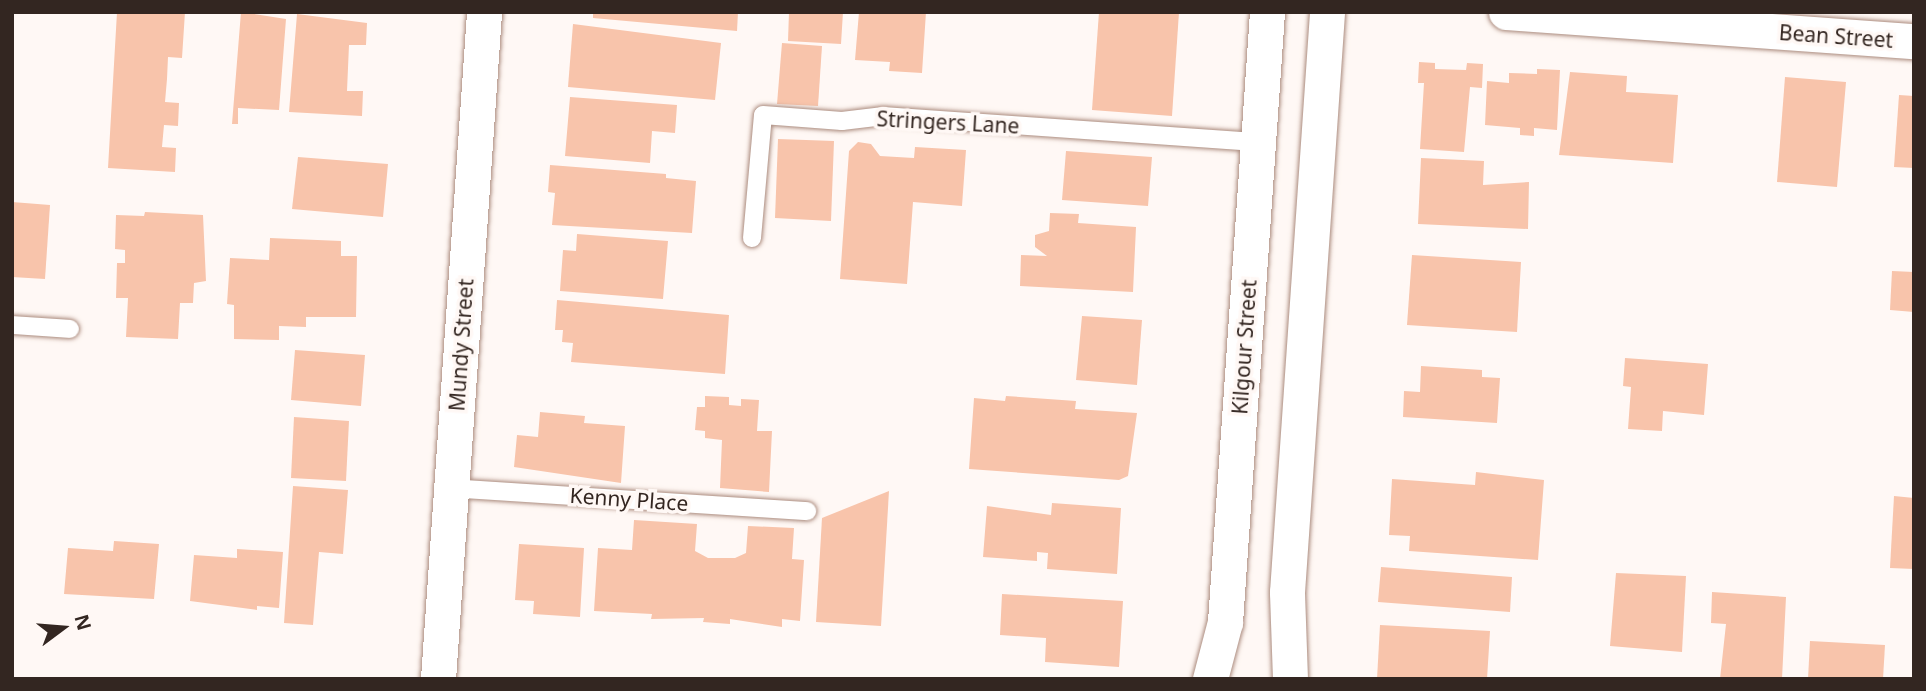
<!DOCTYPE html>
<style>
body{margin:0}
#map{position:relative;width:1926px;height:691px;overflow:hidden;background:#fff8f5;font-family:"Noto Sans",sans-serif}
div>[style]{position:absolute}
.building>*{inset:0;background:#f8c4ab}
.roads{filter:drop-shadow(0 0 2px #ac8c7f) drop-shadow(0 0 2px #ac8c7f)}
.lane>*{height:18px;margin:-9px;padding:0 9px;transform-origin:9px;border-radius:9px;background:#fff}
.street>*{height:35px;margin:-17.5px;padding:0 17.5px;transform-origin:17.5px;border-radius:17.5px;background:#fff}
span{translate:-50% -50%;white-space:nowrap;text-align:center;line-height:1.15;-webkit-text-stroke:7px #fff8f5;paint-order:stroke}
.street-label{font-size:21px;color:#332621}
.frame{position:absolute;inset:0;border:14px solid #332621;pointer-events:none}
.north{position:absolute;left:28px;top:593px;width:70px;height:70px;-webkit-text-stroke:5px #fff8f5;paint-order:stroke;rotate:74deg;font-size:19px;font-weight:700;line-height:28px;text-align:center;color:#332621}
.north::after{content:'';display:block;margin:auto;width:24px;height:32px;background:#332621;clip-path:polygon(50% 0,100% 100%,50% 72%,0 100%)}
</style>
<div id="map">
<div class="building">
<i style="clip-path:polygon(117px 12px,185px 12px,182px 58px,168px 57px,167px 79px,165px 102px,179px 103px,178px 126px,164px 125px,162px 147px,176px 148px,175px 172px,108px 168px)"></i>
<i style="clip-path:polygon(241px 12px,286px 19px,279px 110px,238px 108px,238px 124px,232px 124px)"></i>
<i style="clip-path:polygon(593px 12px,738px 12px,737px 31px,593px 18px)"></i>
<i style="clip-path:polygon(789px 12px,843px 12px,841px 44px,788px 41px)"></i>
<i style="clip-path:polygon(859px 12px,926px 12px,922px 73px,889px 71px,890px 62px,855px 60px)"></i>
<i style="clip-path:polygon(1099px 12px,1179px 12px,1172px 116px,1092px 110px)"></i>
<i style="clip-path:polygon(297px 14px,367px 23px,366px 45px,349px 45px,347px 91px,363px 91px,362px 116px,289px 112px)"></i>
<i style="clip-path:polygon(573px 24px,721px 43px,715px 100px,568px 87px)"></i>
<i style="clip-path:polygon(782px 43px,822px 46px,818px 106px,777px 104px)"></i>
<i style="clip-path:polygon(1419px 62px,1435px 63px,1435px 69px,1466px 70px,1467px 63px,1483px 64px,1482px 88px,1470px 87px,1464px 152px,1420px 149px,1424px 83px,1418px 83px)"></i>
<i style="clip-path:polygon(1537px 69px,1560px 70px,1557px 130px,1534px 128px,1534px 136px,1520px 135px,1520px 128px,1485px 125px,1487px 81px,1509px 83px,1509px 73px,1537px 74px)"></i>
<i style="clip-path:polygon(1570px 72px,1627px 76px,1626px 92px,1678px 95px,1673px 163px,1559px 155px)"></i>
<i style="clip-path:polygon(1785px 77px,1846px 82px,1837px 187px,1777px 182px)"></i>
<i style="clip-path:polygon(1899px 95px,1914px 96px,1914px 168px,1894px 167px)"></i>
<i style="clip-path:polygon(570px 97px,677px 105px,675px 133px,652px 131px,650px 163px,565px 156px)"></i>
<i style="clip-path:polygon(778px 139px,834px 141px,831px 221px,775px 218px)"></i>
<i style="clip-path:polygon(858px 142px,871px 144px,880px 156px,914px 158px,915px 147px,966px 150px,962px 206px,913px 202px,907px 284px,840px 279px,849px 151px)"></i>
<i style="clip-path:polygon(1066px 151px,1152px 157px,1148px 206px,1062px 200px)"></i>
<i style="clip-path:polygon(298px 157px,388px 164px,383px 217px,292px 209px)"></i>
<i style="clip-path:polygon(1421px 158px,1484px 161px,1483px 185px,1529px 182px,1528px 229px,1418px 224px)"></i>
<i style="clip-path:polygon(550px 165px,666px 174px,666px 178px,696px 181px,692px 233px,552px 225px,555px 193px,548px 192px)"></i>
<i style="clip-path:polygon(12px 202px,50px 205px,45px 279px,12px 277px)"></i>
<i style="clip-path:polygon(145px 212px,203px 215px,206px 281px,194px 283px,193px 303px,180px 303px,178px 339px,126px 337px,128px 298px,116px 298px,117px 263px,125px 263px,125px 250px,115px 249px,116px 215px,144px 216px)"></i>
<i style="clip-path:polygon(1050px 213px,1079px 214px,1078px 223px,1136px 227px,1133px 292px,1020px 286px,1021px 255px,1047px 256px,1035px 247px,1035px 235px,1049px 231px)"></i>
<i style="clip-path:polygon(577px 234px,668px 241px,663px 299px,560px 291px,563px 250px,576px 251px)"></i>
<i style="clip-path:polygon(270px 238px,341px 241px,341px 256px,357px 256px,356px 317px,306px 317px,306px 327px,279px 326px,279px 340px,234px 339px,234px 305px,227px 304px,230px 258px,269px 260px)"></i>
<i style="clip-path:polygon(1412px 255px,1521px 262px,1517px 332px,1407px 325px)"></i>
<i style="clip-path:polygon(1892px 271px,1914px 272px,1914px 312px,1890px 310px)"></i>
<i style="clip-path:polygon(557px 300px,729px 315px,725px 374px,571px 362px,573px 343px,562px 342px,563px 330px,555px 330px)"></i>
<i style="clip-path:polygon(1082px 316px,1142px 320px,1137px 385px,1076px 380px)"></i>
<i style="clip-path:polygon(295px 350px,365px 355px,361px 406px,291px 400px)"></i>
<i style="clip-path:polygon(1625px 358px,1708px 364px,1704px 415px,1663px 411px,1662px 431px,1628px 429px,1631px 387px,1623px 386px)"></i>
<i style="clip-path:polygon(1421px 366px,1482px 370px,1482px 377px,1500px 378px,1497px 423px,1403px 417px,1404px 391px,1420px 392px)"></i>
<i style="clip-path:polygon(705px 396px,729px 397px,729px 405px,741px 406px,741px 399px,759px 400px,757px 431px,772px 431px,769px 492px,720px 488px,722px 440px,705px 438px,705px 431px,695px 430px,697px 407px,705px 407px)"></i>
<i style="clip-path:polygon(1006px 396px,1076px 401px,1075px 409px,1137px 413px,1128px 476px,1119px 480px,969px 469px,974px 398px,1005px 401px)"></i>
<i style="clip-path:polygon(540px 412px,585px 416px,584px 423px,625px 426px,621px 483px,514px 467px,517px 435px,538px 437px)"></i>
<i style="clip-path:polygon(294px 417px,349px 421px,346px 481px,291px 478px)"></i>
<i style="clip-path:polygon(1476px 472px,1544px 480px,1538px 560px,1409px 551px,1410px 536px,1389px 535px,1392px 479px,1475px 485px)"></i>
<i style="clip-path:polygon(293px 486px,348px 490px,343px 554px,319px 552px,313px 625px,284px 623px)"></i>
<i style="clip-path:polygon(889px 491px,881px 626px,816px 622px,822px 518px)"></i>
<i style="clip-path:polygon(1894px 496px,1914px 498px,1914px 569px,1890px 568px)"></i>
<i style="clip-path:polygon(1052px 503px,1121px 508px,1117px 574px,1047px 569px,1048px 553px,1037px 552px,1037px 561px,983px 557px,987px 506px,1051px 515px)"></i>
<i style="clip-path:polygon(634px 520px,697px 524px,695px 551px,708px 558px,735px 558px,746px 553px,748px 526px,794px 528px,792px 559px,804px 560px,800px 621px,782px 619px,782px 627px,730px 619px,730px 624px,703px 622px,704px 618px,651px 619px,652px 614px,594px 611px,598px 548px,632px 550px)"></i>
<i style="clip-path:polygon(114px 541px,159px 544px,154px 599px,64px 594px,68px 548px,113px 551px)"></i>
<i style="clip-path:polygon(519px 544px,584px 548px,580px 617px,533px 614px,534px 601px,515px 600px)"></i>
<i style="clip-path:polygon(237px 549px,283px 552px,279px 608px,257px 606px,257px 610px,190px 601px,194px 555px,237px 558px)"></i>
<i style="clip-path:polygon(1381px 567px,1512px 577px,1510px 612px,1378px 602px)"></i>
<i style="clip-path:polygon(1616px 573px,1686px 576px,1682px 652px,1610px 646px)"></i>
<i style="clip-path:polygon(1712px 592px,1786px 597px,1782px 679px,1720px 679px,1726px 624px,1711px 623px)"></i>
<i style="clip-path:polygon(1002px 594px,1123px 601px,1119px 667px,1045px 662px,1046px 638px,1000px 635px)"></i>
<i style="clip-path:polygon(1380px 625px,1490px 631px,1487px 679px,1377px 679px)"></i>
<i style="clip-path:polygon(1810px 641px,1885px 645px,1883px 679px,1808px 679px)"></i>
</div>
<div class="roads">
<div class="lane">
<i style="left:752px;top:238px;width:123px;rotate:-84.9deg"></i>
<i style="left:763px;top:115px;width:79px;rotate:4.3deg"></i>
<i style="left:842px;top:121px;width:42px;rotate:-6.8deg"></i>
<i style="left:884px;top:116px;width:374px;rotate:4deg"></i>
<i style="left:12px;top:325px;width:58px;rotate:3.9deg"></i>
<i style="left:450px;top:488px;width:358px;rotate:3.7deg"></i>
</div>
<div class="street">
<i style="left:1506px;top:12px;width:409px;rotate:4.1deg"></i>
<i style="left:438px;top:679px;width:669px;rotate:-86.05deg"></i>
<i style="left:1210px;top:679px;width:59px;rotate:-75.3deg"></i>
<i style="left:1225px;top:622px;width:611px;rotate:-86.06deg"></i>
<i style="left:1290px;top:679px;width:87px;rotate:-92deg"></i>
<i style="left:1287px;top:592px;width:581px;rotate:-86.05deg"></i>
</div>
</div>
<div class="street-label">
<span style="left:1836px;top:36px;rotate:4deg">Bean Street</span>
<span style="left:948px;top:122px;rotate:3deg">Stringers Lane</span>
<span style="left:461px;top:345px;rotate:-86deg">Mundy Street</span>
<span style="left:1244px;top:347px;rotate:-86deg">Kilgour Street</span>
<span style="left:629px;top:499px;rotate:4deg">Kenny Place</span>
</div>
<div class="frame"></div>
<div class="north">N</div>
</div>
